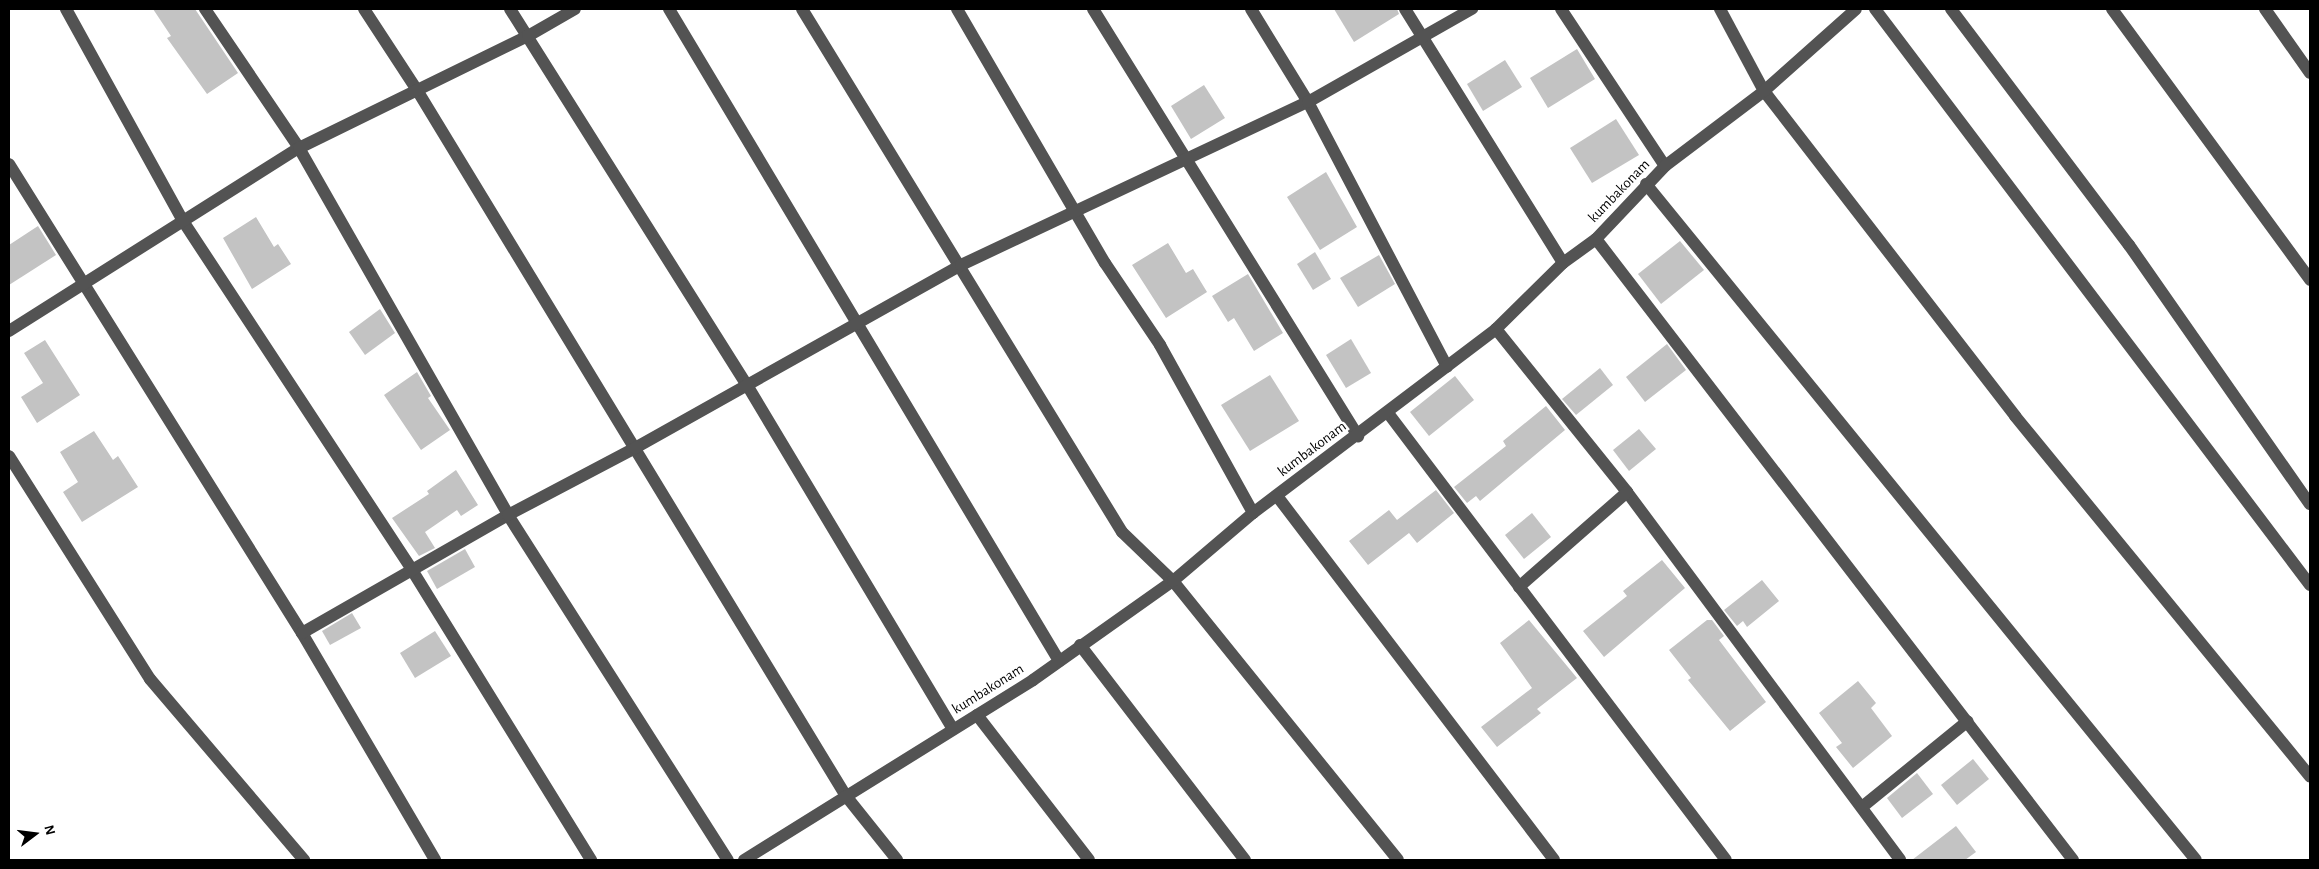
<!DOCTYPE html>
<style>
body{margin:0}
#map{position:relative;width:2319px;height:869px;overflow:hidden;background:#fff;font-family:"Alegreya Sans",sans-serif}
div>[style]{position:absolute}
.building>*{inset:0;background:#c3c3c3}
.minor>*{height:12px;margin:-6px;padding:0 6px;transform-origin:6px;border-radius:6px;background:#535353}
span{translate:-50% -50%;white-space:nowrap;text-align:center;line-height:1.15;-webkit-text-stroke:5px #fff;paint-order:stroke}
.street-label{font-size:15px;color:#000}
.frame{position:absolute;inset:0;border:10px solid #000;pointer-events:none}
.north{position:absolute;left:10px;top:809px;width:50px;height:50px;-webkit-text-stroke:4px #fff;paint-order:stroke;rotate:75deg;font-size:14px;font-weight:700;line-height:20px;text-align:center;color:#000}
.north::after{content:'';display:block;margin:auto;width:18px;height:22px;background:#000;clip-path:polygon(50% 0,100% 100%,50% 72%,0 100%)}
</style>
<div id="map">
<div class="building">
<i style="clip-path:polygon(153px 9px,195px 9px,238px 73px,207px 94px,167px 38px,171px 36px)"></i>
<i style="clip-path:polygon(1334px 9px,1397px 9px,1399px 14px,1354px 42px)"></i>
<i style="clip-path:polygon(1577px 49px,1595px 79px,1548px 108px,1530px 78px)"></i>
<i style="clip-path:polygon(1505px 60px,1522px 87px,1483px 111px,1467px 84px)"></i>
<i style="clip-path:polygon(1204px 85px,1225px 118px,1191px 139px,1171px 106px)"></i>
<i style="clip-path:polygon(1616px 119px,1639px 155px,1592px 183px,1570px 148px)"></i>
<i style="clip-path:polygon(1326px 172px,1357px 227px,1320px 250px,1287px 197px)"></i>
<i style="clip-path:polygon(256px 217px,274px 247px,278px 244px,291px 264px,252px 289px,223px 238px)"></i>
<i style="clip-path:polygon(38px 226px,56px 255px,9px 285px,9px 245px)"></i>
<i style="clip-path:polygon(1680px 241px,1704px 270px,1661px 304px,1638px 274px)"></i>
<i style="clip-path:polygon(1168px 243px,1186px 273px,1193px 269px,1207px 292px,1166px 318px,1132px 265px)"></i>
<i style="clip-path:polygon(1315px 252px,1331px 279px,1313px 290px,1297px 264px)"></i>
<i style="clip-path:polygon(1379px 255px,1395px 284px,1358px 307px,1340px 278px)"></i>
<i style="clip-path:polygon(1248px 274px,1283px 333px,1254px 351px,1234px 318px,1228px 322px,1212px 296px)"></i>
<i style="clip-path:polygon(380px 309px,395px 333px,365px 355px,349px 332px)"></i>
<i style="clip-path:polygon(1351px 339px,1371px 373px,1346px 388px,1326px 355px)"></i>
<i style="clip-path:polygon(45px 340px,80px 395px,37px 423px,21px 397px,43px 383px,24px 353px)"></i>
<i style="clip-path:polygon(1667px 344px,1686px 370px,1645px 402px,1626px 377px)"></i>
<i style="clip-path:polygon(1600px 368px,1613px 385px,1576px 415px,1562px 399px)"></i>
<i style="clip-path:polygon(417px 372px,431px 396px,428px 398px,450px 430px,421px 450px,384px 395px)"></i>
<i style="clip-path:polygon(1270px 375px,1299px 421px,1250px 451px,1221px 405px)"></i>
<i style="clip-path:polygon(1455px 376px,1474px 400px,1429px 436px,1410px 412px)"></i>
<i style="clip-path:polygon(1546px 406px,1565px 430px,1480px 501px,1476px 496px,1467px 503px,1454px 487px,1506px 446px,1503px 441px)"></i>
<i style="clip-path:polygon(1639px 429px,1656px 449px,1629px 471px,1613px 450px)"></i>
<i style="clip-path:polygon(94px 431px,113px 460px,118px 456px,138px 487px,82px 522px,63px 492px,78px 482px,60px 452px)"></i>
<i style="clip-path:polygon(456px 470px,478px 505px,461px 516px,457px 510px,425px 532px,435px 548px,419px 556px,392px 518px,429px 494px,427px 491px)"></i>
<i style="clip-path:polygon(1436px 490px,1454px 513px,1417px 543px,1409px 533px,1368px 565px,1349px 541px,1389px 510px,1397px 520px)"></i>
<i style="clip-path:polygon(1532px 513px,1551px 537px,1524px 559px,1505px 535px)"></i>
<i style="clip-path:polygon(465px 549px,475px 567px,437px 589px,427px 571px)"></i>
<i style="clip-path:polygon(1662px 560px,1685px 588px,1604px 657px,1583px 631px,1627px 596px,1623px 591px)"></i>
<i style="clip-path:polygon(1762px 580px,1779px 601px,1747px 627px,1743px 621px,1737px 626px,1724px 610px)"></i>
<i style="clip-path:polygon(352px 613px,361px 628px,330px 645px,322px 631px)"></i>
<i style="clip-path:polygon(1529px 620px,1577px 678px,1537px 709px,1541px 713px,1497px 747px,1481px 727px,1532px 688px,1500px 643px)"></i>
<i style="clip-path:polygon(1707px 620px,1712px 620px,1724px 636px,1719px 640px,1766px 702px,1730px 731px,1688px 680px,1691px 678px,1669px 650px)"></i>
<i style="clip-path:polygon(435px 631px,451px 656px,415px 678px,400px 653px)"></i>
<i style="clip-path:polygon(1858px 681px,1876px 703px,1871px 708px,1892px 736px,1853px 768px,1836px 747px,1842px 743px,1819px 713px)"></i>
<i style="clip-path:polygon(1973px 759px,1989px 779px,1957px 805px,1941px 785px)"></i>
<i style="clip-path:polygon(1917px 773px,1933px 794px,1902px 818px,1887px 798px)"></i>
<i style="clip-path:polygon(1956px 826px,1976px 852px,1965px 860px,1912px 860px)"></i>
</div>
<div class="minor">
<i style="left:66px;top:9px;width:242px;rotate:61.1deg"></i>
<i style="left:183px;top:221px;width:417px;rotate:56.7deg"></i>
<i style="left:412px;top:570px;width:341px;rotate:58.3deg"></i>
<i style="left:205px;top:9px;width:168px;rotate:55.9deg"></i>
<i style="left:299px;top:148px;width:422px;rotate:60.3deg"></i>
<i style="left:508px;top:515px;width:409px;rotate:57.5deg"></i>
<i style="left:364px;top:9px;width:97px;rotate:56.8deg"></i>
<i style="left:417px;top:90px;width:826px;rotate:58.72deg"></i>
<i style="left:846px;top:796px;width:82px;rotate:51.4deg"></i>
<i style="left:510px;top:9px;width:444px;rotate:57.8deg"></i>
<i style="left:747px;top:385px;width:401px;rotate:59.1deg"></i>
<i style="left:669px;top:9px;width:760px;rotate:59.11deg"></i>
<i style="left:802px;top:9px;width:613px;rotate:58.54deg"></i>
<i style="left:1122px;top:532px;width:71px;rotate:43.9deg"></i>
<i style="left:1173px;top:581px;width:358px;rotate:51.1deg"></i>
<i style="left:957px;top:9px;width:294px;rotate:59.8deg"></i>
<i style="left:1105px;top:263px;width:99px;rotate:56.1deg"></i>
<i style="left:1160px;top:345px;width:192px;rotate:61deg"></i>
<i style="left:1093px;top:9px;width:503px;rotate:58.18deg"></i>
<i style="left:1251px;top:9px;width:109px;rotate:58.5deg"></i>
<i style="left:1308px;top:102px;width:299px;rotate:62.3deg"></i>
<i style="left:1405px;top:9px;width:299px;rotate:58.1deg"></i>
<i style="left:1561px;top:9px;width:188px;rotate:56.5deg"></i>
<i style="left:1720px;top:9px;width:93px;rotate:61.8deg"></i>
<i style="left:1764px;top:91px;width:411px;rotate:52.3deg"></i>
<i style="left:2015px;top:416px;width:466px;rotate:50.7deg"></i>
<i style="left:1875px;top:9px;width:722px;rotate:52.94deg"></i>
<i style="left:1951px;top:9px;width:296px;rotate:53deg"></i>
<i style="left:2129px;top:245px;width:316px;rotate:55.1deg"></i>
<i style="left:2112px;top:9px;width:336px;rotate:53.8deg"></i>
<i style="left:2265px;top:9px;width:78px;rotate:54.9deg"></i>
<i style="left:9px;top:164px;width:553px;rotate:58.01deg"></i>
<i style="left:302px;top:633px;width:263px;rotate:59.6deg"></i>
<i style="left:1646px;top:184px;width:871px;rotate:50.87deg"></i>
<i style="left:1596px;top:239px;width:783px;rotate:52.47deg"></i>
<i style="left:1496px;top:329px;width:209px;rotate:51.2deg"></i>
<i style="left:1627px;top:492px;width:458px;rotate:53.4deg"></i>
<i style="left:9px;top:331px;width:343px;rotate:-32.3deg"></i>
<i style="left:299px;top:148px;width:255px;rotate:-26.1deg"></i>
<i style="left:528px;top:36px;width:54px;rotate:-29.9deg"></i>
<i style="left:1388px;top:413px;width:560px;rotate:52.91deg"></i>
<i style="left:9px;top:456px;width:264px;rotate:57.7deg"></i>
<i style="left:150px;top:679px;width:238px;rotate:49.6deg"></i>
<i style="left:1277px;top:496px;width:457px;rotate:52.7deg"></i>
<i style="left:1519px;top:587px;width:144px;rotate:-41.3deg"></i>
<i style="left:302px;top:633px;width:237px;rotate:-29.8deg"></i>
<i style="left:508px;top:515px;width:144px;rotate:-27.8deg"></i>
<i style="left:635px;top:448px;width:374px;rotate:-29.3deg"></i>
<i style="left:961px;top:265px;width:383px;rotate:-25.2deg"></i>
<i style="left:1308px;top:102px;width:189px;rotate:-29.6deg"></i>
<i style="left:1080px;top:645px;width:271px;rotate:52.5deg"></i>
<i style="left:977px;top:715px;width:183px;rotate:52.3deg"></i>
<i style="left:1862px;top:807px;width:136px;rotate:-39.1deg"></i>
<i style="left:744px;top:860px;width:340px;rotate:-31.9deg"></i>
<i style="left:1033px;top:680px;width:171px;rotate:-35.3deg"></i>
<i style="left:1173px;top:581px;width:105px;rotate:-40.4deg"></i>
<i style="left:1253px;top:513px;width:305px;rotate:-37.1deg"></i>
<i style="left:1496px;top:329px;width:94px;rotate:-44.6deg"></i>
<i style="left:1563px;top:263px;width:41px;rotate:-36deg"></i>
<i style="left:1596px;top:239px;width:100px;rotate:-46.6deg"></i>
<i style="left:1665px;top:166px;width:124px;rotate:-37.1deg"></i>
<i style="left:1764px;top:91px;width:123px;rotate:-41.7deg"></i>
</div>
<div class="street-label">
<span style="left:1619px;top:191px;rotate:-46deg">kumbakonam</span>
<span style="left:1312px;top:449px;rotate:-37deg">kumbakonam</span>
<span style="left:988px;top:689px;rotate:-32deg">kumbakonam</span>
</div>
<div class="frame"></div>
<div class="north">N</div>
</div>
